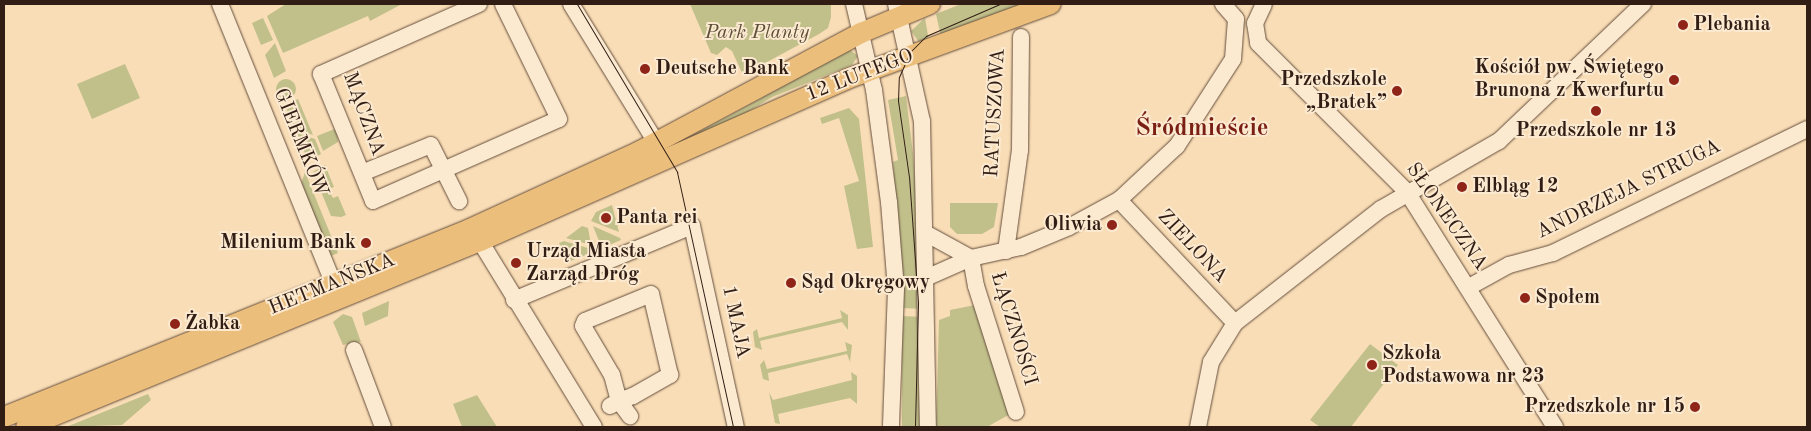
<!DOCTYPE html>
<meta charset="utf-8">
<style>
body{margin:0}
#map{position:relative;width:1811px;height:431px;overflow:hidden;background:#f9ddb6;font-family:"Old Standard TT",serif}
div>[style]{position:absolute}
.green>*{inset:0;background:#c1c08b}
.round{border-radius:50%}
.roads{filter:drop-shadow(0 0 1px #644d3c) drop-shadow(0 0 1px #644d3c)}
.minor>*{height:16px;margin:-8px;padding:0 8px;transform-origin:8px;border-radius:8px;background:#fbe9d0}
.major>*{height:20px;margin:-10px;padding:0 10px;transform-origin:10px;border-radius:10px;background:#ecbe7b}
.tram>*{height:1px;margin:-0.5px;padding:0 0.5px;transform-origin:0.5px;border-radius:0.5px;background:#321d14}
.dots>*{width:14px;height:14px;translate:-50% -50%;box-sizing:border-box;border:2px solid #fbe9d0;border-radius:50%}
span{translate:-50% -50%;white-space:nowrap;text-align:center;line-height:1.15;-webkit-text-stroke:4px #fbe9d0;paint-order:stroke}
.poi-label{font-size:20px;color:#321d14;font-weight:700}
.left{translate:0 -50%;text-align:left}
.right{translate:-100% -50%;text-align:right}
.park-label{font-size:20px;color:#5d4e38;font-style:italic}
.street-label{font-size:20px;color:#321d14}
.district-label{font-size:25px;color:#7a1f14;font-weight:700}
.frame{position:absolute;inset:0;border:5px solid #321d14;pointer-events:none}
</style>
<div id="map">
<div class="green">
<i style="clip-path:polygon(286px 4px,402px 4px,370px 21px,368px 16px,283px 53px,267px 16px)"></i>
<i style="clip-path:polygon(690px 4px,831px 4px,831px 17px,828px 28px,819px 34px,743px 75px,732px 51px,726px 47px,717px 55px,711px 53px)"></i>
<i style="clip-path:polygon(961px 4px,1025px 4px,941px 37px,936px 14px)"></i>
<i style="clip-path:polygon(263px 18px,273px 40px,261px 45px,252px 23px)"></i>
<i style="clip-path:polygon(925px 18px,929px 41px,919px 42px,911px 31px)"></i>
<i style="clip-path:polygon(275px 43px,286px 71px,274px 78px,265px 55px)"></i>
<i style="clip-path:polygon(850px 50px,858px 56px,852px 65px,772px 97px,728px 124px,684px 140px)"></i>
<i style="clip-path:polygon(125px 64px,140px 98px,92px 119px,77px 84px)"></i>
<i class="round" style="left:276px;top:79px;width:20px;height:20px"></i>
<i style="clip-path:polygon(906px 96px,913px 154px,924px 309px,902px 308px,893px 162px,898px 160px,888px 100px)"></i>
<i style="clip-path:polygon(298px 99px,313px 135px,295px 129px,285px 105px)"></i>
<i style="clip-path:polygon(849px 108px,859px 119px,873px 247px,857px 249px,844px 186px,859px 181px,839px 118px,822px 124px,820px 118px)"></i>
<i style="clip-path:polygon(337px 128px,338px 142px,323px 151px,317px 136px)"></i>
<i style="clip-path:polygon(297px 133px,315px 139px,321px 154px,308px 161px)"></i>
<i style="clip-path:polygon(325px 165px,334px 187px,328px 189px,333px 198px,338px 196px,346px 215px,341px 217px,331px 216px,313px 172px)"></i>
<i style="clip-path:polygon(305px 172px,338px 253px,331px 256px,301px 184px)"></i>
<i style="clip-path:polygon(950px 203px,998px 203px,994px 227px,982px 234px,957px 234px,950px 227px)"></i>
<i style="clip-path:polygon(612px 205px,619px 232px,591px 221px,596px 212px)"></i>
<i style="clip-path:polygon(582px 226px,588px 228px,591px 245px,566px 238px)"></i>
<i style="clip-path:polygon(593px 226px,620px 238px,621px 240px,607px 246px,599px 241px)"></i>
<i style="clip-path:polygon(564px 241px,591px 249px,591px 253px,568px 262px,559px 243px)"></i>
<i style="clip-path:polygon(389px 301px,388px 316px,365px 326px,362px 313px)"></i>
<i style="clip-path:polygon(975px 305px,1012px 413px,987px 427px,936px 427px,939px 320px,950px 316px,950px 310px)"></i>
<i style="clip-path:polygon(840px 310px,848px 315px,848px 330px,842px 322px,760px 341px,762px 350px,755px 347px,753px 332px,757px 329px,759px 338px,842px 318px)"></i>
<i style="clip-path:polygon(343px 314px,352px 317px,361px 342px,343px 345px,333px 322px)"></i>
<i style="clip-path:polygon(902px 316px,924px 317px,922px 427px,902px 427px)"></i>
<i style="clip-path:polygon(845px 342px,852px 345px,850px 362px,847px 354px,768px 373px,769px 381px,763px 379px,760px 365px,764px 360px,767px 369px,847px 351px)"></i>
<i style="clip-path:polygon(1370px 344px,1398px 365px,1351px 427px,1320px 427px,1310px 420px)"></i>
<i style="clip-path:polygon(851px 372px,857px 376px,857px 404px,850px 398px,778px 414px,780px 424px,775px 423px,769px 392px,773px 400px,852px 380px)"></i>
<i style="clip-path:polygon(148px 394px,151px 400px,122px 425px,66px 427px)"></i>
<i style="clip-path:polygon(477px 395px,497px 427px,462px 427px,453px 404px)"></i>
</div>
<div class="roads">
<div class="minor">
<i style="left:220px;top:4px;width:313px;rotate:67.9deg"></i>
<i style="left:479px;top:4px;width:173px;rotate:156.1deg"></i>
<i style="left:321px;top:74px;width:137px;rotate:67.7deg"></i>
<i style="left:373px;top:201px;width:203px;rotate:-23.8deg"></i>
<i style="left:559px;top:119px;width:128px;rotate:-116deg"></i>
<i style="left:571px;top:4px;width:162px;rotate:58.4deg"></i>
<i style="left:854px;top:4px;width:88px;rotate:76.9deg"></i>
<i style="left:874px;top:90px;width:113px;rotate:82.4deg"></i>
<i style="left:889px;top:202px;width:87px;rotate:85.4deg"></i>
<i style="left:896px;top:289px;width:138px;rotate:92.1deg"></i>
<i style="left:896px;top:4px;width:120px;rotate:77.5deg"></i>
<i style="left:922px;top:121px;width:306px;rotate:88.9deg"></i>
<i style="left:1264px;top:4px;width:21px;rotate:115deg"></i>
<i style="left:1255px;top:23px;width:20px;rotate:81deg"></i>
<i style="left:1258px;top:43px;width:211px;rotate:45deg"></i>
<i style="left:1407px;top:192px;width:278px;rotate:57.8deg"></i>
<i style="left:362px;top:173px;width:74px;rotate:-22.1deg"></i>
<i style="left:431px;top:145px;width:63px;rotate:63.4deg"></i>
<i style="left:1119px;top:200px;width:169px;rotate:46.7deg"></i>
<i style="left:927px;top:234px;width:50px;rotate:28.6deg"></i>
<i style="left:480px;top:241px;width:218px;rotate:58.5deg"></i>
<i style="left:1006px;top:251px;width:102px;rotate:-82.1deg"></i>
<i style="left:1020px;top:150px;width:113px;rotate:-89.5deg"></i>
<i style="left:971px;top:258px;width:28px;rotate:80deg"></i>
<i style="left:976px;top:286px;width:132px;rotate:72.4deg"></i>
<i style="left:928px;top:277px;width:47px;rotate:-23.8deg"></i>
<i style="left:971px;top:258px;width:51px;rotate:-12.4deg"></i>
<i style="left:1021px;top:247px;width:52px;rotate:-22.6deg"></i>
<i style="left:1069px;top:227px;width:57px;rotate:-28.4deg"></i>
<i style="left:1119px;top:200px;width:79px;rotate:-43deg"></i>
<i style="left:1177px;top:146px;width:103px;rotate:-57.2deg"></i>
<i style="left:1233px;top:59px;width:40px;rotate:-85.7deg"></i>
<i style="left:1236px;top:19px;width:20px;rotate:-131deg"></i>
<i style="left:1469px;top:287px;width:46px;rotate:-28.8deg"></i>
<i style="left:1509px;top:265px;width:46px;rotate:-15.3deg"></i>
<i style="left:1553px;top:253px;width:283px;rotate:-26deg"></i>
<i style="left:514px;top:300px;width:193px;rotate:-22.6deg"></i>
<i style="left:692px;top:226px;width:206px;rotate:77.7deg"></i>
<i style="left:354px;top:350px;width:82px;rotate:69.4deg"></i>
<i style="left:610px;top:406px;width:10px;rotate:-29deg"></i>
<i style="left:619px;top:401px;width:15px;rotate:-20deg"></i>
<i style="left:633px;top:396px;width:43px;rotate:-29.6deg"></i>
<i style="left:670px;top:375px;width:83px;rotate:-103.2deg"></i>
<i style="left:651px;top:294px;width:71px;rotate:157.8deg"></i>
<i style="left:585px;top:321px;width:5px;rotate:112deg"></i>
<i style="left:583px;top:326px;width:57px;rotate:59.4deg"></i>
<i style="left:612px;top:375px;width:27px;rotate:75deg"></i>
<i style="left:619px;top:401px;width:19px;rotate:54deg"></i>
<i style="left:1198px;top:427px;width:66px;rotate:-78.7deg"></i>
<i style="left:1211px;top:362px;width:46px;rotate:-58.4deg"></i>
<i style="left:1235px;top:323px;width:185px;rotate:-38deg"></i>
<i style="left:1381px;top:209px;width:136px;rotate:-30deg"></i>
<i style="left:1499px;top:141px;width:199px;rotate:-43.6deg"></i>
</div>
<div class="major">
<i style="left:4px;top:417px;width:502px;rotate:-21.97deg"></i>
<i style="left:470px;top:229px;width:185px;rotate:-24.6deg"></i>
<i style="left:638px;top:152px;width:253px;rotate:-28.1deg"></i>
<i style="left:861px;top:33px;width:75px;rotate:-22.8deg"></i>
<i style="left:26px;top:427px;width:491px;rotate:-22.3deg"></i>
<i style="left:480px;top:241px;width:401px;rotate:-23.8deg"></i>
<i style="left:847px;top:79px;width:217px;rotate:-20.2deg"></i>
</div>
</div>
<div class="tram">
<i style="left:577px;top:4px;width:196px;rotate:59.2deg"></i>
<i style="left:677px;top:172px;width:261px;rotate:77.6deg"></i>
<i style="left:915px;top:427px;width:125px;rotate:-88.6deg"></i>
<i style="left:918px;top:302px;width:125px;rotate:-94.1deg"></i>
<i style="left:909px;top:177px;width:77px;rotate:-98.2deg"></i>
<i style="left:898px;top:101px;width:24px;rotate:-88deg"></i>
<i style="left:899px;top:77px;width:27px;rotate:-66deg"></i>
<i style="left:910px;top:52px;width:23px;rotate:-45deg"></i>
<i style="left:926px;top:36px;width:81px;rotate:-23.4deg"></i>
</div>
<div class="dots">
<i style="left:1683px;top:25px;background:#8f2418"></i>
<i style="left:645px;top:69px;background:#8f2418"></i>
<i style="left:1674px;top:80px;background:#8f2418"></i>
<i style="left:1397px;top:91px;background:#8f2418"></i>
<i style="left:1596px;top:111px;background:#8f2418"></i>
<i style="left:1462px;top:187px;background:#8f2418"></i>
<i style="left:606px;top:218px;background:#8f2418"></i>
<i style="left:1112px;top:225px;background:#8f2418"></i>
<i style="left:366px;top:243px;background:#8f2418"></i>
<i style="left:516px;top:263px;background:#8f2418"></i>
<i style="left:791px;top:283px;background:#8f2418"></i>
<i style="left:1525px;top:298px;background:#8f2418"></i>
<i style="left:175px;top:324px;background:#8f2418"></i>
<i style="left:1372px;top:365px;background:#8f2418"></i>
<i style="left:1695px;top:407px;background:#8f2418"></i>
</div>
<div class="poi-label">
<span class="left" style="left:1693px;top:25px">Plebania</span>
<span class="right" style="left:1664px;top:80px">Kościół pw. Świętego<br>Brunona z Kwerfurtu</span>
<span class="left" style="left:655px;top:69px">Deutsche Bank</span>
<span class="right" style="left:1387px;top:92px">Przedszkole<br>„Bratek”</span>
<span style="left:1596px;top:131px">Przedszkole nr 13</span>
<span class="left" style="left:1472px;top:187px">Elbląg 12</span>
<span class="left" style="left:616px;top:218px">Panta rei</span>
<span class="right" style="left:1102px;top:225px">Oliwia</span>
<span class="right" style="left:356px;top:243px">Milenium Bank</span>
<span class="left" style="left:526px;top:264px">Urząd Miasta<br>Zarząd Dróg</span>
<span class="left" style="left:801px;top:283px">Sąd Okręgowy</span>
<span class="left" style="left:1535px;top:298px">Społem</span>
<span class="left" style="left:185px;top:324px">Żabka</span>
<span class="left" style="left:1382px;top:366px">Szkoła<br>Podstawowa nr 23</span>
<span class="right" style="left:1685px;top:407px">Przedszkole nr 15</span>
</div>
<div class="park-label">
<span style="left:757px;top:33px">Park Planty</span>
</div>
<div class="street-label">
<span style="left:860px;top:76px;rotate:-21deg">12 LUTEGO</span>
<span style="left:996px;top:113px;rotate:-87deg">RATUSZOWA</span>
<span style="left:363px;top:114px;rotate:70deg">MĄCZNA</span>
<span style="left:300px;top:143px;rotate:68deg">GIERMKÓW</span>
<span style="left:1629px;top:190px;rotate:-26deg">ANDRZEJA STRUGA</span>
<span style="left:1446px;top:217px;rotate:55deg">SŁONECZNA</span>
<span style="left:1192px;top:247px;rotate:47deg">ZIELONA</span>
<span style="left:332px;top:285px;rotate:-22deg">HETMAŃSKA</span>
<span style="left:735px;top:322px;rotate:78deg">1 MAJA</span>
<span style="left:1013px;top:329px;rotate:73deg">ŁĄCZNOŚCI</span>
</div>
<div class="district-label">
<span style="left:1202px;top:129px">Śródmieście</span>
</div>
<div class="frame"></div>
</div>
